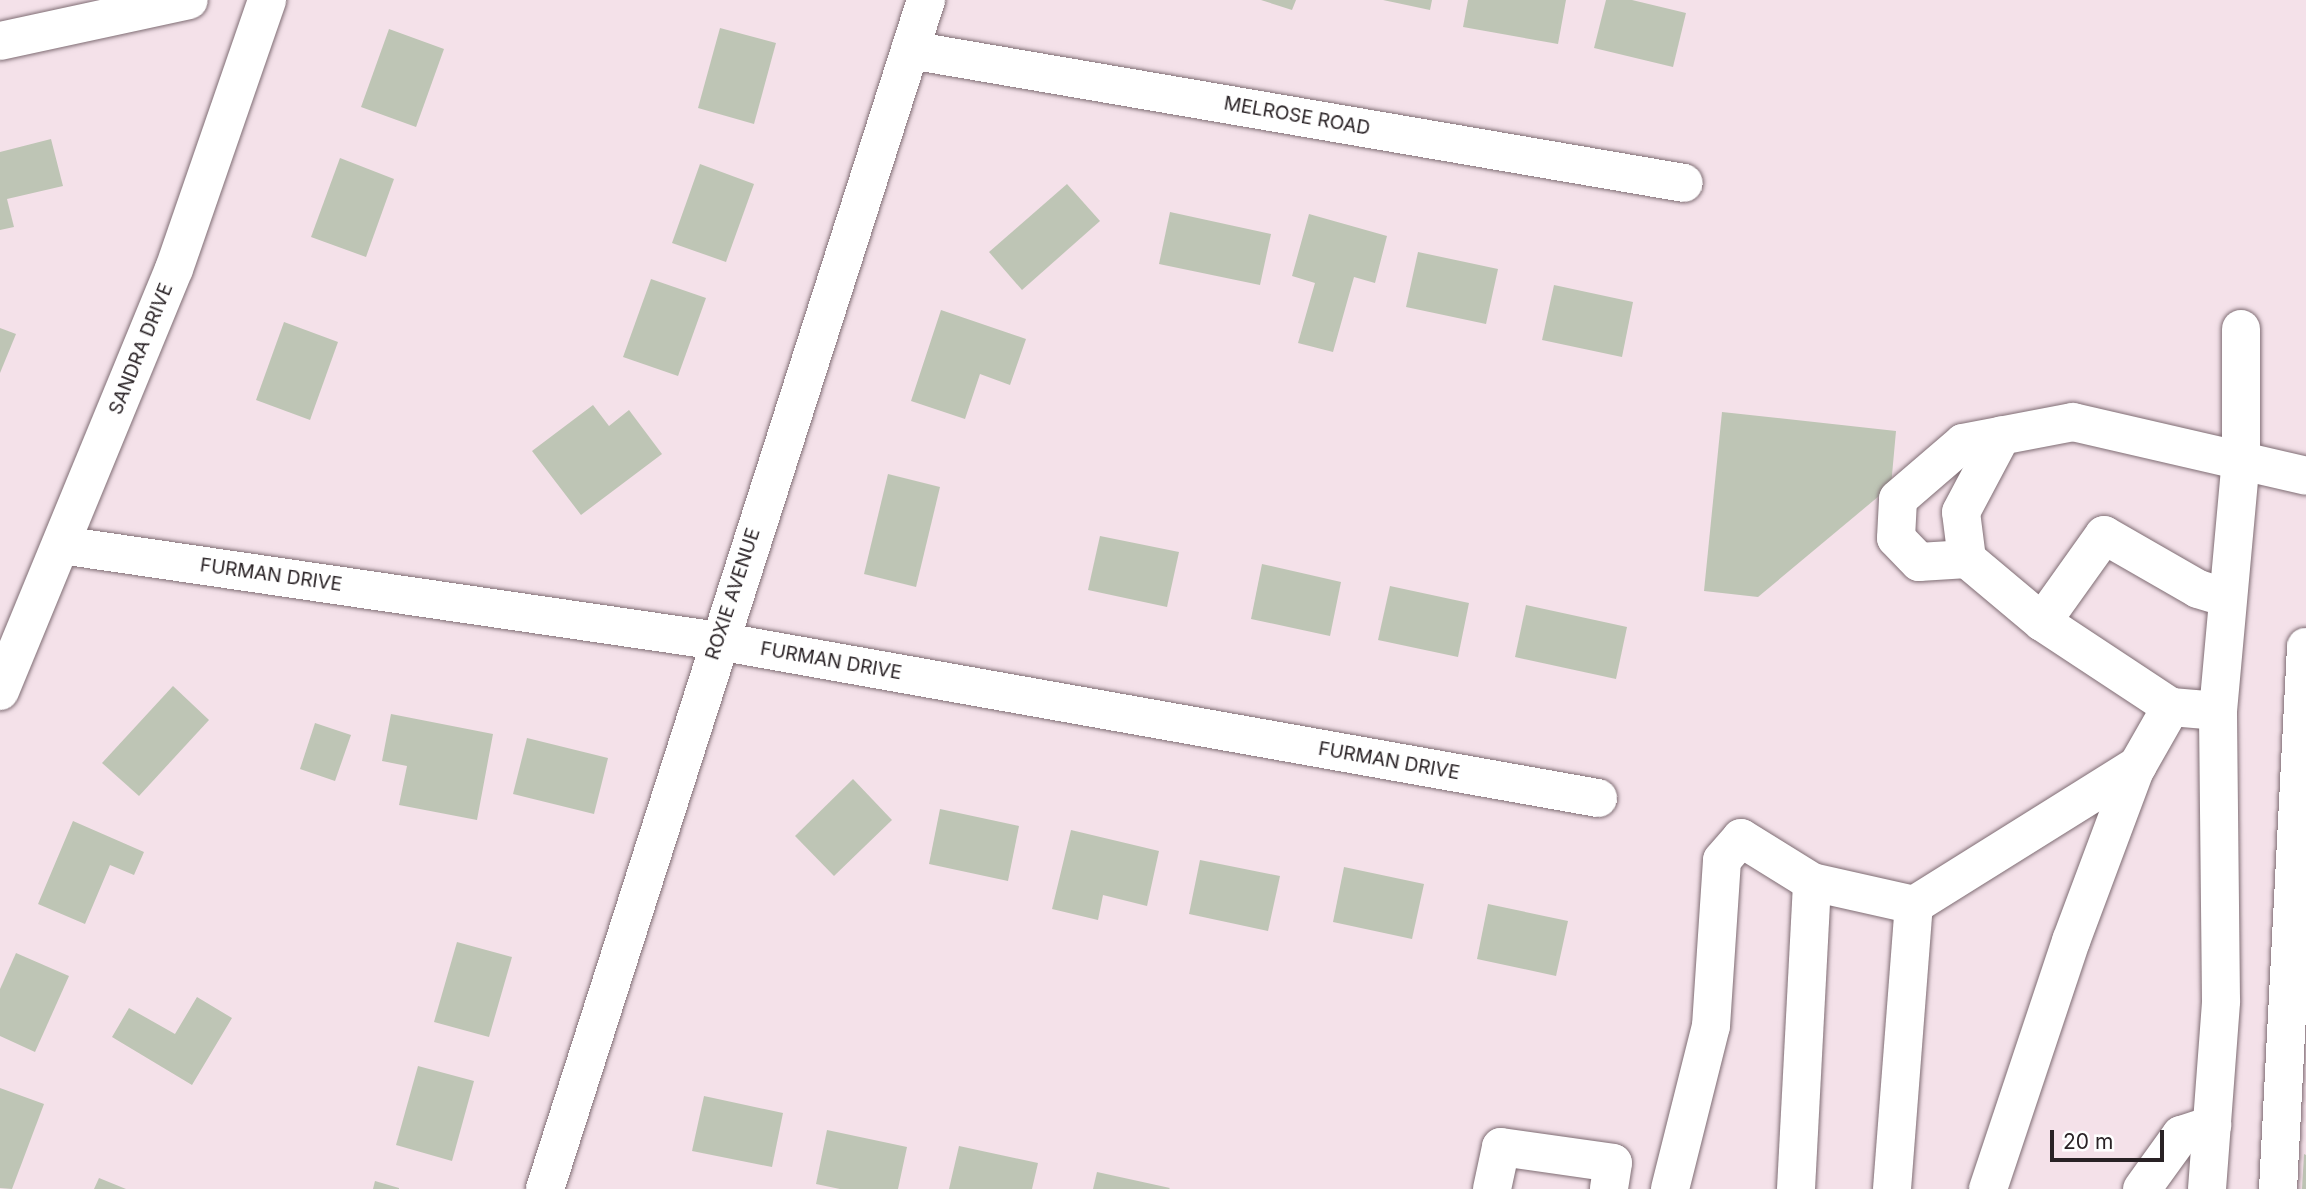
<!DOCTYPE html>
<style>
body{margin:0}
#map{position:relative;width:2306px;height:1189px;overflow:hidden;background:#f4e1e9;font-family:Inter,sans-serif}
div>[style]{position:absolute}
.building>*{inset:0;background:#bec5b5}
.roads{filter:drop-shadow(0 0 2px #7f6d74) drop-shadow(0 0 2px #7f6d74)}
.minor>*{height:38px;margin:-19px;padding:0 19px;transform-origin:19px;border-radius:19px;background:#fff}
span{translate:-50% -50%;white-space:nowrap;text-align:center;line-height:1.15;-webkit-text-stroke:5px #fff;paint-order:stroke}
.street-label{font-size:19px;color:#292225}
.scale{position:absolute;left:2050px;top:1130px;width:114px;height:32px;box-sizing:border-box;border:4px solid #292225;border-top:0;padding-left:9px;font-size:21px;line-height:24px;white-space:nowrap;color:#292225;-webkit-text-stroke:5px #fff;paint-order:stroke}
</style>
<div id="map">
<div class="building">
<i style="clip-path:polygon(1261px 0,1296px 0,1292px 10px)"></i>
<i style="clip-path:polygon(1383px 0,1432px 0,1430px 10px)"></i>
<i style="clip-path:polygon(1468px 0,1566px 0,1558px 44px,1463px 27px)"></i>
<i style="clip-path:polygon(1606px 0,1632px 0,1686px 13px,1673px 67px,1594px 48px)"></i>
<i style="clip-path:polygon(720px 28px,776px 43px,754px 124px,698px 108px)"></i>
<i style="clip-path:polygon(389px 29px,444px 49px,416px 127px,361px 107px)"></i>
<i style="clip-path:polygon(51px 139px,63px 186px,7px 199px,14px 227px,0 230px,0 152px)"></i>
<i style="clip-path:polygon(340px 158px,394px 179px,366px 257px,311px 237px)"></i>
<i style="clip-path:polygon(700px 164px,754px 184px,726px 262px,672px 243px)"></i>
<i style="clip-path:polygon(1067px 184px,1100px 221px,1022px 290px,989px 252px)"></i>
<i style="clip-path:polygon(1170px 212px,1271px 234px,1260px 285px,1159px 264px)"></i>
<i style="clip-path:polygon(1309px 214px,1387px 236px,1375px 283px,1354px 277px,1333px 352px,1298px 343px,1315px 283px,1292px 276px)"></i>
<i style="clip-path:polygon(1418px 252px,1498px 269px,1486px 324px,1406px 307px)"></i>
<i style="clip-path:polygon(651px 279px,706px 298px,678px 376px,623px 357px)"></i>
<i style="clip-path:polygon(1554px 285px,1633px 302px,1622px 357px,1542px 340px)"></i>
<i style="clip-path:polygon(941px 310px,1026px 339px,1010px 385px,980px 374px,965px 419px,911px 401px)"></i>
<i style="clip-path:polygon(284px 322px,338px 342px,310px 420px,256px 400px)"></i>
<i style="clip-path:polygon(0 328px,16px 334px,0 373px)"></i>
<i style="clip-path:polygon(593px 405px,609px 426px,629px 410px,662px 454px,581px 515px,532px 451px)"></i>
<i style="clip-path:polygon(1722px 412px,1896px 431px,1891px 486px,1758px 597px,1704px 591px)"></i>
<i style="clip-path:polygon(888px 474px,940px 487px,916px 587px,864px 574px)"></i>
<i style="clip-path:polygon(1100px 536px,1179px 552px,1167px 607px,1088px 590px)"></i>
<i style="clip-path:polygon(1262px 564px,1341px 582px,1330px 636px,1251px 619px)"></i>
<i style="clip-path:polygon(1390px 586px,1469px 603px,1458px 657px,1378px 640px)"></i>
<i style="clip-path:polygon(1526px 605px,1627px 627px,1616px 679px,1515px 657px)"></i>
<i style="clip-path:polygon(173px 686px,209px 720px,139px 796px,102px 763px)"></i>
<i style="clip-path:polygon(391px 714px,493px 734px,477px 820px,399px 805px,407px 766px,382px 761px)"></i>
<i style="clip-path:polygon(315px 723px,351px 735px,335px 781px,300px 769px)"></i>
<i style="clip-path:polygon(527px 738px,608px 758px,594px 814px,513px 794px)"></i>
<i style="clip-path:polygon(853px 779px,892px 820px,834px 876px,795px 836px)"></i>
<i style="clip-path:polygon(940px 809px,1019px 826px,1008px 881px,929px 864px)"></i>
<i style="clip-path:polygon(73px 821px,144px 852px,134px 875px,110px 865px,85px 924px,38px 904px)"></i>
<i style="clip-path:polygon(1071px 830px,1159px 851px,1147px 906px,1103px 895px,1098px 920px,1052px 909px)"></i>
<i style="clip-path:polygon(1200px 860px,1280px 876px,1268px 931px,1189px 914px)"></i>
<i style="clip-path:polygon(1344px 867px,1424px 884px,1412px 939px,1333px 922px)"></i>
<i style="clip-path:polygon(1488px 904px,1568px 921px,1556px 976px,1477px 959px)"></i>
<i style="clip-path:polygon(457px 942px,512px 957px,489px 1037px,434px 1022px)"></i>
<i style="clip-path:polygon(16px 953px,69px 976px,35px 1052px,0 1036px,0 989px)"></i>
<i style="clip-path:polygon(197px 997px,232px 1018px,192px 1085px,112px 1037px,129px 1008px,175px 1034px)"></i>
<i style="clip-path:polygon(418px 1066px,474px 1081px,452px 1161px,396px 1145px)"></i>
<i style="clip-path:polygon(0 1088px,44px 1104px,12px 1189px,0 1188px)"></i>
<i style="clip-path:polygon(704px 1096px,783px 1113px,772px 1167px,692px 1151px)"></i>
<i style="clip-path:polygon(827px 1130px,907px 1147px,898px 1189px,840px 1189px,816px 1184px)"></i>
<i style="clip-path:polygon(959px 1146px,1038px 1163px,1032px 1189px,949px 1189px)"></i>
<i style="clip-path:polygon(2304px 1154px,2306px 1155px,2306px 1189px,2302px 1189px)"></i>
<i style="clip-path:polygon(1097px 1172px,1170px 1188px,1169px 1189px,1093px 1189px)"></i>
<i style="clip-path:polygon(99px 1178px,126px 1189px,94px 1189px)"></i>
<i style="clip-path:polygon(375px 1181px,399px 1188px,399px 1189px,373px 1189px)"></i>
</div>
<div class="roads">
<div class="minor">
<i style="left:0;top:41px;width:193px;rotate:-12.2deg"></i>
<i style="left:910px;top:50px;width:785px;rotate:9.75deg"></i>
<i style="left:61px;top:545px;width:664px;rotate:8.31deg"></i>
<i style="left:718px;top:641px;width:894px;rotate:10.12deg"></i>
<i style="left:1967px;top:559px;width:47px;rotate:-97.3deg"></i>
<i style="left:1961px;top:512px;width:87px;rotate:-62deg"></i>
<i style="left:2042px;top:622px;width:107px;rotate:-54.5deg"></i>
<i style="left:2104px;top:535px;width:108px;rotate:29.9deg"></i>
<i style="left:2198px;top:589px;width:31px;rotate:17deg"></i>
<i style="left:0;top:691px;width:456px;rotate:-67.6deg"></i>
<i style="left:174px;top:269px;width:285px;rotate:-70.9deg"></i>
<i style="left:2218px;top:711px;width:47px;rotate:-175.1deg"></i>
<i style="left:2171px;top:707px;width:154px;rotate:-146.6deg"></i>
<i style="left:2042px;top:622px;width:98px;rotate:-140deg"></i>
<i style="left:1967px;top:559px;width:48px;rotate:176.4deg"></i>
<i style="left:1919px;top:562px;width:33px;rotate:-134deg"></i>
<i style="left:1896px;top:538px;width:39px;rotate:-87deg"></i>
<i style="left:1898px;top:499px;width:86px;rotate:-40.7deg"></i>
<i style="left:1963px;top:443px;width:112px;rotate:-10.8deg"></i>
<i style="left:2073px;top:422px;width:239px;rotate:13deg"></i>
<i style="left:545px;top:1189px;width:1249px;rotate:-72.23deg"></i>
<i style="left:1492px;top:1189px;width:43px;rotate:-77.9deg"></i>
<i style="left:1501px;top:1147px;width:113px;rotate:8.1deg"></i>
<i style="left:1613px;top:1163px;width:26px;rotate:99deg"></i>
<i style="left:1670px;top:1189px;width:168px;rotate:-75.9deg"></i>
<i style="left:1711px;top:1026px;width:166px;rotate:-86.2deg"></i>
<i style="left:1722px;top:860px;width:29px;rotate:-49deg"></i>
<i style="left:1741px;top:838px;width:84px;rotate:31.8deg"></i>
<i style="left:1812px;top:882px;width:105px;rotate:12.7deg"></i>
<i style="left:1914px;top:905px;width:264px;rotate:-32deg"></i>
<i style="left:1796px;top:1189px;width:307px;rotate:-87deg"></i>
<i style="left:1892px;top:1189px;width:285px;rotate:-85.6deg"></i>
<i style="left:1988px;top:1189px;width:262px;rotate:-71.5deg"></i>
<i style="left:2071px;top:941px;width:183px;rotate:-69.5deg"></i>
<i style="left:2135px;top:770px;width:73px;rotate:-60.3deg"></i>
<i style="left:2142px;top:1189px;width:67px;rotate:-54.2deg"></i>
<i style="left:2181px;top:1135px;width:33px;rotate:-18deg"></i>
<i style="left:2207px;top:1189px;width:189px;rotate:-85.7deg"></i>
<i style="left:2221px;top:1001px;width:290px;rotate:-90.6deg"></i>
<i style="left:2218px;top:711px;width:253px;rotate:-84.8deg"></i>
<i style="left:2241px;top:459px;width:130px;rotate:-90deg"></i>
<i style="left:2278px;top:1189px;width:543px;rotate:-87.04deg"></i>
</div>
</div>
<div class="street-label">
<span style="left:1297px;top:116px;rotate:10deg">MELROSE ROAD</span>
<span style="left:141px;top:349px;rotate:-68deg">SANDRA DRIVE</span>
<span style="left:271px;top:575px;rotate:8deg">FURMAN DRIVE</span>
<span style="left:733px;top:594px;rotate:-72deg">ROXIE AVENUE</span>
<span style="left:831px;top:661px;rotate:10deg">FURMAN DRIVE</span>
<span style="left:1389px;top:761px;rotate:10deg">FURMAN DRIVE</span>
</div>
<div class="scale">20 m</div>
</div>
